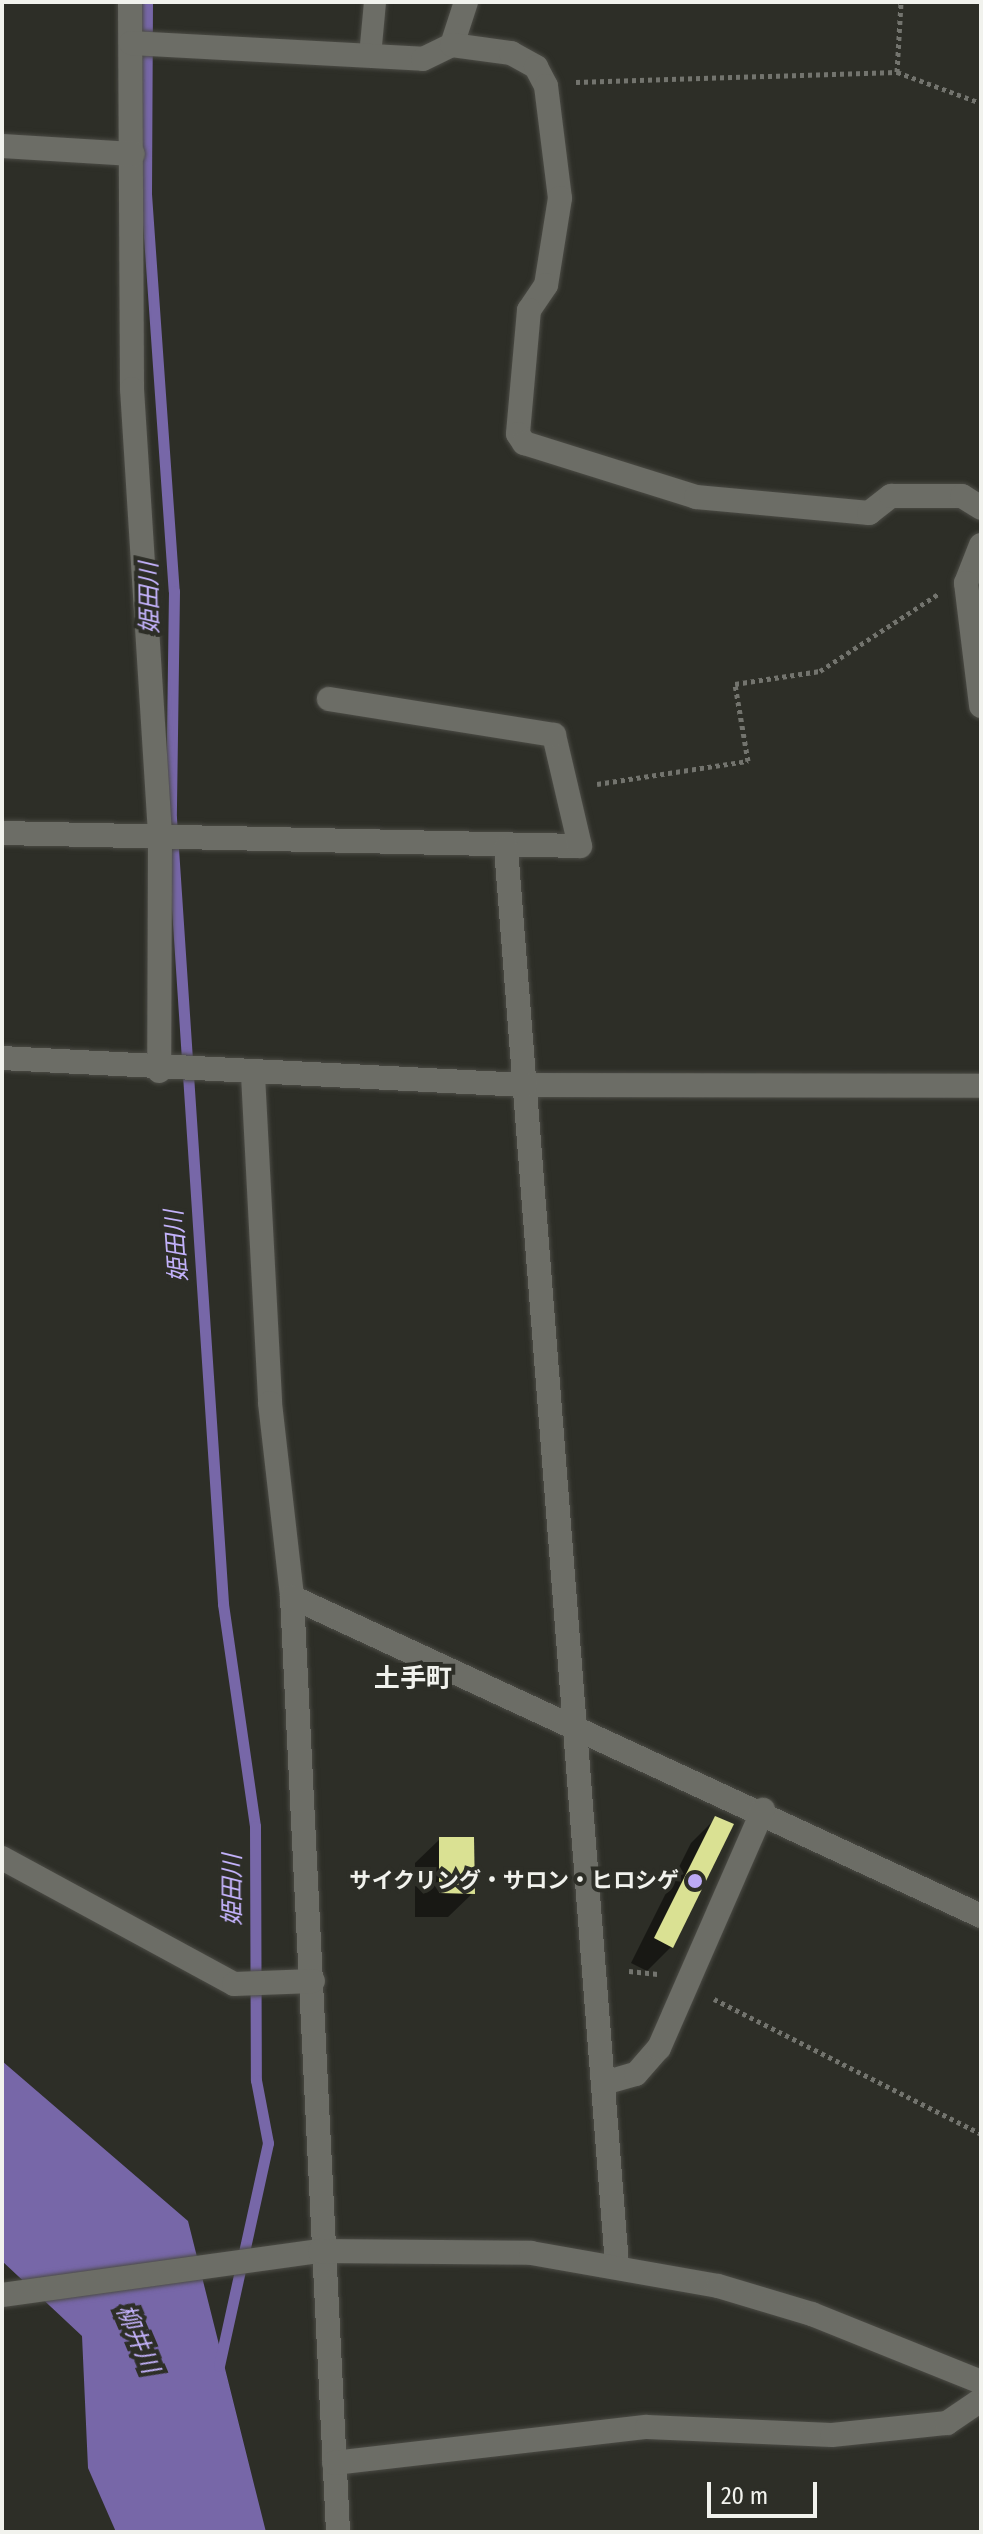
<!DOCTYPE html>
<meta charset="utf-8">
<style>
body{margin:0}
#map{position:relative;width:983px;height:2534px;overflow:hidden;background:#2d2e27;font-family:"Fira Sans Condensed","Noto Sans JP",sans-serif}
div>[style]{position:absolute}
.water>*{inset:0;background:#7767a8}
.shadow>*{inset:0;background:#0007}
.stream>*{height:11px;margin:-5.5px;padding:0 5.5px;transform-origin:5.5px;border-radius:5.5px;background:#7767a8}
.building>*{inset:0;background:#dae193}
.path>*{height:5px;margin-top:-2.5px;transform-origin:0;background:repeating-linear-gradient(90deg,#73746e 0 4px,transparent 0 8px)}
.roads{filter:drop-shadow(0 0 2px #4b4b45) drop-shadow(0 0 2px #4b4b45)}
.lane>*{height:22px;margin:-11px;padding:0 11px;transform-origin:11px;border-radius:11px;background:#6c6d66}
.street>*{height:24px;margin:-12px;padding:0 12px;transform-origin:12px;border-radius:12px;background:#6c6d66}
.secondary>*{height:24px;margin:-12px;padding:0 12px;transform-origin:12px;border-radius:12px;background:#6c6d66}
.dots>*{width:22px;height:22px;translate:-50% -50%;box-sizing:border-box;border:4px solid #2d2e27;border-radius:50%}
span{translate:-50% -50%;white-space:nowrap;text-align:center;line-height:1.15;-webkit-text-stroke:8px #2d2e27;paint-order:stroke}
.poi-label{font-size:22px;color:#f1f2ed;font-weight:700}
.right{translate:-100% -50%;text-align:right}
.water-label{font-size:24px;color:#c3b2fb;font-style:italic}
.quarter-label{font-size:26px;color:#f1f2ed;font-weight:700}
.frame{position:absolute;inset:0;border:4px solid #f1f2ed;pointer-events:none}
.scale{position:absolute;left:707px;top:2482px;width:110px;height:36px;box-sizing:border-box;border:4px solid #f1f2ed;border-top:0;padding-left:10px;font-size:24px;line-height:28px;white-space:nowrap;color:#f1f2ed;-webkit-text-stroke:6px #2d2e27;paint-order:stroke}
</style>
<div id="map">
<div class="water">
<i style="clip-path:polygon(2px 2061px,188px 2221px,266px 2532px,116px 2532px,88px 2468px,82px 2336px,2px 2261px)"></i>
</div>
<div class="shadow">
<i style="clip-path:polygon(716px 1818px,672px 1946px,647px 1971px,631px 1963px,691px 1843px)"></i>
<i style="clip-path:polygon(440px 1839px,473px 1893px,448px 1917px,415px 1917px,415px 1863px)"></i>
</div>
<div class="stream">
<i style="left:147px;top:2px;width:192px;rotate:90.3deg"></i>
<i style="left:146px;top:194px;width:398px;rotate:86deg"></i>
<i style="left:174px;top:591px;width:227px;rotate:90.8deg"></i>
<i style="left:171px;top:818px;width:788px;rotate:86.21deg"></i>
<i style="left:223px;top:1604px;width:224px;rotate:81.8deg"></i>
<i style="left:255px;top:1826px;width:254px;rotate:89.8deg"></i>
<i style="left:256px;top:2080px;width:64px;rotate:79.2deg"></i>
<i style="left:268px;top:2143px;width:228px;rotate:102.4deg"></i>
</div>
<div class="building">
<i style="clip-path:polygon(715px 1816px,734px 1824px,673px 1948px,654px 1938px)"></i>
<i style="clip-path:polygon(439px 1837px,474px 1837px,475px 1894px,439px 1893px)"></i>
</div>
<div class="path">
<i style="left:897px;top:72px;width:70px;rotate:-86.7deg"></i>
<i style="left:576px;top:82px;width:321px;rotate:-1.8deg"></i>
<i style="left:897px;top:72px;width:90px;rotate:20.3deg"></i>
<i style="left:597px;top:784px;width:153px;rotate:-8.7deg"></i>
<i style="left:748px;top:761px;width:78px;rotate:-99.6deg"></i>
<i style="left:735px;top:684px;width:86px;rotate:-8.7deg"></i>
<i style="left:820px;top:671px;width:141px;rotate:-33.1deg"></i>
<i style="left:629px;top:1971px;width:29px;rotate:6deg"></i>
<i style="left:714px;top:1999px;width:299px;rotate:26.8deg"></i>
</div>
<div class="roads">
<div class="lane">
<i style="left:370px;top:56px;width:54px;rotate:-84.7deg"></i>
</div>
<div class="street">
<i style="left:130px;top:2px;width:387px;rotate:89.7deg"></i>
<i style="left:132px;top:389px;width:452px;rotate:86.4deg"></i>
<i style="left:160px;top:840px;width:231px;rotate:90.2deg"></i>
<i style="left:131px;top:43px;width:292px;rotate:3.1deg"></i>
<i style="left:423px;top:59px;width:32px;rotate:-26deg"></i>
<i style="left:452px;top:45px;width:45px;rotate:-72deg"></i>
<i style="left:452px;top:45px;width:60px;rotate:7.7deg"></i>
<i style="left:511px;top:53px;width:29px;rotate:29deg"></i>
<i style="left:536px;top:67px;width:21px;rotate:62deg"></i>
<i style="left:546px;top:86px;width:113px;rotate:82.9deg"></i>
<i style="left:560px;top:198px;width:88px;rotate:99.1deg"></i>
<i style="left:546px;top:285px;width:30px;rotate:124deg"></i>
<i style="left:529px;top:310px;width:124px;rotate:95.1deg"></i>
<i style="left:518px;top:434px;width:11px;rotate:56deg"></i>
<i style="left:524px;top:443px;width:180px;rotate:17.4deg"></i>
<i style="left:696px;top:497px;width:174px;rotate:5.3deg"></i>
<i style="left:869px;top:513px;width:28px;rotate:-38deg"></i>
<i style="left:891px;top:496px;width:71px"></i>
<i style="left:962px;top:496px;width:22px;rotate:32deg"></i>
<i style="left:2px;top:146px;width:131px;rotate:3.5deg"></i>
<i style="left:981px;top:545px;width:41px;rotate:111.5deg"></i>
<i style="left:966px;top:583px;width:124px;rotate:83deg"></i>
<i style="left:2px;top:833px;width:578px;rotate:1.29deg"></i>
<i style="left:580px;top:846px;width:114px;rotate:-103.2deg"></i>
<i style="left:554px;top:735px;width:228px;rotate:-170.9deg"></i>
<i style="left:253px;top:1075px;width:328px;rotate:87deg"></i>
<i style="left:270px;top:1403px;width:195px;rotate:83.5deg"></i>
<i style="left:292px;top:1597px;width:936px;rotate:87.18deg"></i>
<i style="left:525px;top:1085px;width:456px;rotate:0.1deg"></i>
<i style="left:292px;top:1597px;width:759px;rotate:24.84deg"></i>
<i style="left:2px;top:1858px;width:264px;rotate:28.5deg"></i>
<i style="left:234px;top:1984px;width:79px;rotate:-2.2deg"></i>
<i style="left:604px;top:2083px;width:33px;rotate:-16deg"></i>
<i style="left:636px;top:2074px;width:35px;rotate:-49deg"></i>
<i style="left:659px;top:2048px;width:260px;rotate:-66.4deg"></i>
<i style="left:334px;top:2463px;width:315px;rotate:-6.6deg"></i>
<i style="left:647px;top:2427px;width:185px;rotate:2.5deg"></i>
<i style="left:832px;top:2435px;width:116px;rotate:-6deg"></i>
<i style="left:947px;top:2423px;width:41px;rotate:-34.1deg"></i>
</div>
<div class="secondary">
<i style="left:506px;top:848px;width:1421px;rotate:85.52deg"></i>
<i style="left:2px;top:1058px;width:524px;rotate:2.96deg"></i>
<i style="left:2px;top:2295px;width:321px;rotate:-7.9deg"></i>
<i style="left:320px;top:2251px;width:211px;rotate:0.5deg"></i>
<i style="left:531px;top:2253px;width:190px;rotate:10deg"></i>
<i style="left:718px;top:2286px;width:98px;rotate:16.6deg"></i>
<i style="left:812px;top:2314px;width:182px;rotate:21.9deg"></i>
</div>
</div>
<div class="dots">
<i style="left:695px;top:1881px;background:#bcaaf6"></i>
</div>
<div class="poi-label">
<span class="right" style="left:679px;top:1881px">サイクリング・サロン・ヒロシゲ</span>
</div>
<div class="water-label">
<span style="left:150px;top:598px;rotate:-91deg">姫田川</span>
<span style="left:177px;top:1246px;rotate:-94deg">姫田川</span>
<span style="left:233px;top:1890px;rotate:-90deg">姫田川</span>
<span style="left:137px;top:2339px;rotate:67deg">柳井川</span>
</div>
<div class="quarter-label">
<span style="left:413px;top:1679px">土手町</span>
</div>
<div class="frame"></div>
<div class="scale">20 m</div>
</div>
